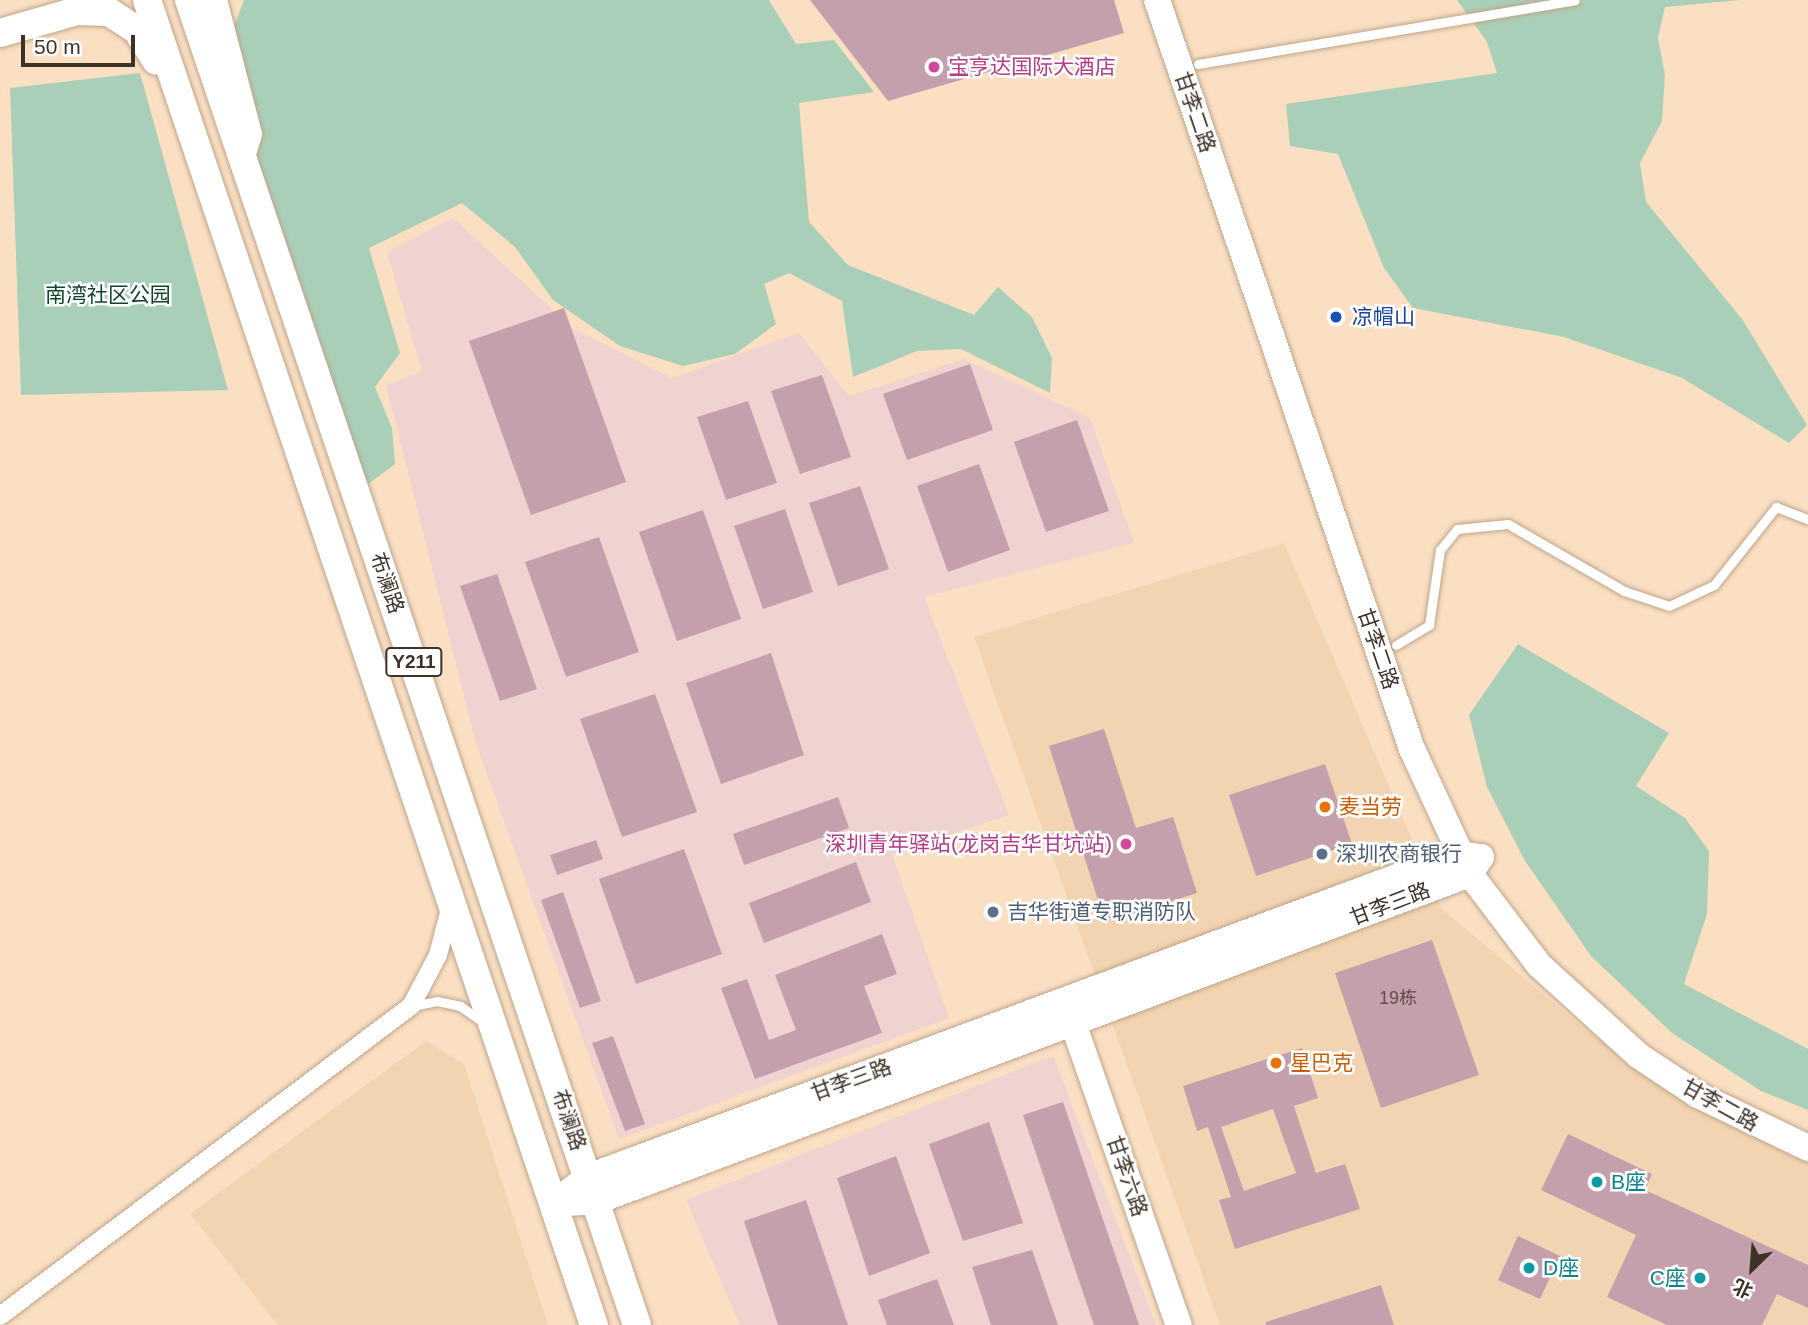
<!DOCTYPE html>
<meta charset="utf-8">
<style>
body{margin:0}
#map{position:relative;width:1808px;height:1325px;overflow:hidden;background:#fadfc3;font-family:Arial,"Noto Sans SC",sans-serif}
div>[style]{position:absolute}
.built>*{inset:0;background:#f3d4b2}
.industrial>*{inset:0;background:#eed3d1}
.green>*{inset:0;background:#aacfb8}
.building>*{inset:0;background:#c49fac}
.roads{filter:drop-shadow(0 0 2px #bea58a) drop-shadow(0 0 2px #bea58a)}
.lane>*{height:9px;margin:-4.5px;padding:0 4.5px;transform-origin:4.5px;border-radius:4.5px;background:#fff}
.street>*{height:18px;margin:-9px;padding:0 9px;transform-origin:9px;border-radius:9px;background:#fff}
.secondary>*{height:26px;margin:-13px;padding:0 13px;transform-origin:13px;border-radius:13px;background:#fff}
.primary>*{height:28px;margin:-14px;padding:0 14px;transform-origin:14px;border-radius:14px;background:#fff}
.dots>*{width:19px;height:19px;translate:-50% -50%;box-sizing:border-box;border:4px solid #fff;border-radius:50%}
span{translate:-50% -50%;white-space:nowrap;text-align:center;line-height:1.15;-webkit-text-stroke:5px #fff;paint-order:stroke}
.number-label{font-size:18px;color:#5f4d48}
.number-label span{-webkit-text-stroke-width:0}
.shield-label span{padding:2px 5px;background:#fff;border:2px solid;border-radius:5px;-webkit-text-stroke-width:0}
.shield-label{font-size:19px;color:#3d3227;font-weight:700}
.hotel-label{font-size:21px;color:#b23c85}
.left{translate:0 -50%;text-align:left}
.right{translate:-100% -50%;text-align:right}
.street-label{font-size:21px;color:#3d3227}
.park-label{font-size:21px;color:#0f442b}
.transit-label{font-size:21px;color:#164399}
.food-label{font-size:21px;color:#c56008}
.service-label{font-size:21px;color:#4e5e75}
.culture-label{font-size:21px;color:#0d838f}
.north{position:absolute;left:1717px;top:1234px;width:70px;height:70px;-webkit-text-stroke:5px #fff;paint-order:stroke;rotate:205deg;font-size:19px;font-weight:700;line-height:28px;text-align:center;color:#3d3227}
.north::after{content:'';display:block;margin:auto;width:24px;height:32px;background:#3d3227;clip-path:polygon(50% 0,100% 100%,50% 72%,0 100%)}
.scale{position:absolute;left:21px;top:35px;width:114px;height:32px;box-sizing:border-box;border:4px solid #3d3227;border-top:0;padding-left:9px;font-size:21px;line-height:24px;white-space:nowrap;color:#3d3227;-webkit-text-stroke:5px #fff;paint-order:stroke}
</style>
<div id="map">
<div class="built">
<i style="clip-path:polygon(1284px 543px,1442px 909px,1582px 1027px,1671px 1090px,1808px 1153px,1808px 1325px,1220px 1325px,974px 637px)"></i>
<i style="clip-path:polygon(426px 1041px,464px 1064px,548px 1325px,278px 1325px,190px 1214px)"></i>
</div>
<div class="industrial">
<i style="clip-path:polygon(453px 218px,575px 330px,672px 378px,799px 333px,849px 396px,964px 359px,1090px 418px,1134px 543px,924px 597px,1009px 815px,892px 854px,949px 1018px,619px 1139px,476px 744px,386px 385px,422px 372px,387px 252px)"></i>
<i style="clip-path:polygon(1053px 1056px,1156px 1325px,740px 1325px,686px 1200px)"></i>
</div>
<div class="green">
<i style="clip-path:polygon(244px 0,769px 0,796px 44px,834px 40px,874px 92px,799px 103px,809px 222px,848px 265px,974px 315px,998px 287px,1032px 317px,1052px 358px,1050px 393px,961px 349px,917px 351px,853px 377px,842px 301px,789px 273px,764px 284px,776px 324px,735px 354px,683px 366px,620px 346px,553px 300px,515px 247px,462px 203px,369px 248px,400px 353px,375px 387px,392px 428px,395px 464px,363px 488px,224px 80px,228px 42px)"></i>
<i style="clip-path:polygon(1457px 0,1740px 0,1665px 7px,1658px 38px,1665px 75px,1662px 121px,1640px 163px,1646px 202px,1742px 319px,1807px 425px,1789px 443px,1682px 378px,1564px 337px,1413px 308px,1384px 268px,1338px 154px,1290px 146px,1286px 104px,1497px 73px,1487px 42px)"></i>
<i style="clip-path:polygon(140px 73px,228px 390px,21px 395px,10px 88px)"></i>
<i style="clip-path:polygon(1518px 644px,1669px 733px,1636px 786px,1685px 818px,1709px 851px,1707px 914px,1684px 984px,1808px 1049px,1808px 1110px,1761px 1091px,1672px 1033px,1591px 956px,1525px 861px,1487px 787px,1469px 715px)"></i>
</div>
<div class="building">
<i style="clip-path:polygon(810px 0,1114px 0,1124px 33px,888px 101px)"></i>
<i style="clip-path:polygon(564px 308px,626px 482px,531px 515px,469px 341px)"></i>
<i style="clip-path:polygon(970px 364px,993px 430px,907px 460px,883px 394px)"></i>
<i style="clip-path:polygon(822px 375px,851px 457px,800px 474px,771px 391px)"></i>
<i style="clip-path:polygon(748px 401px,777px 483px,726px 500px,697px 417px)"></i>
<i style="clip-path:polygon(1077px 420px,1109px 511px,1046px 532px,1014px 442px)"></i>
<i style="clip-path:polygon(979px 464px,1010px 550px,948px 572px,917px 486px)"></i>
<i style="clip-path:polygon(860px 486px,889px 569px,838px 586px,809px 503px)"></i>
<i style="clip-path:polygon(785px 509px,813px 592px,763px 609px,734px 526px)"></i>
<i style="clip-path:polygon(703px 510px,741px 619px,677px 641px,639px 532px)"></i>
<i style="clip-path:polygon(599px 537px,639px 652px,566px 677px,525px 562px)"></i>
<i style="clip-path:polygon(497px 574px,537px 689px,500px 701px,460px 586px)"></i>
<i style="clip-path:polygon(771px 653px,804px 755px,721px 784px,686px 683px)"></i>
<i style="clip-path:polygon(655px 694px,697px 812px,622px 837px,580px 719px)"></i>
<i style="clip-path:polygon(1104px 729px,1136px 828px,1173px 817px,1197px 893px,1105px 922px,1049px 746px)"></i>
<i style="clip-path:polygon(1325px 764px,1352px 844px,1256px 876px,1229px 795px)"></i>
<i style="clip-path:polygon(838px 797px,849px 828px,744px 865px,733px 834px)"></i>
<i style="clip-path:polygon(596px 840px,603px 859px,557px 875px,550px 855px)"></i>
<i style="clip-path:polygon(684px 849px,722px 954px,636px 984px,599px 879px)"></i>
<i style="clip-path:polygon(856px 862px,871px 902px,764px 943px,749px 903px)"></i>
<i style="clip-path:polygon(563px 892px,601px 1001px,580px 1008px,541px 900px)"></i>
<i style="clip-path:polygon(882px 934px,897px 974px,864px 986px,882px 1033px,755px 1079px,721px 988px,747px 979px,769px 1040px,796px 1030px,775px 975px)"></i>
<i style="clip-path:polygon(1432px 940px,1479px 1075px,1381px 1108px,1335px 973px)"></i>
<i style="clip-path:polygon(613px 1036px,645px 1124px,625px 1131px,592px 1043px)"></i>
<i style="clip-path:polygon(evenodd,1302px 1048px,1318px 1098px,1294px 1106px,1316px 1173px,1345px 1164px,1360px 1209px,1235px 1249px,1219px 1200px,1231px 1197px,1208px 1127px,1197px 1131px,1183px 1086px,1302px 1048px,1273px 1109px,1296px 1173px,1244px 1191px,1221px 1127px,1273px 1109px)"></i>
<i style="clip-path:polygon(1063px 1102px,1139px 1325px,1094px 1325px,1023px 1115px)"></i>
<i style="clip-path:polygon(989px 1122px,1023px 1223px,963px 1241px,929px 1144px)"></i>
<i style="clip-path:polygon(1568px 1134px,1652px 1174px,1645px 1190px,1808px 1265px,1808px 1308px,1777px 1294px,1762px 1325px,1667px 1325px,1607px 1297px,1636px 1235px,1541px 1190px)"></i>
<i style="clip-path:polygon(896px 1156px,930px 1253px,869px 1276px,837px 1178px)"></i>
<i style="clip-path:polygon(806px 1200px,848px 1325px,778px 1325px,744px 1221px)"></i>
<i style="clip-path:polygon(1518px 1236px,1560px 1256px,1540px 1299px,1498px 1280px)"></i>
<i style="clip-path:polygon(1032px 1250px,1058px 1325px,991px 1325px,972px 1267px)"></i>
<i style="clip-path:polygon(937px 1279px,954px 1325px,887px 1325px,878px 1300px)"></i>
<i style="clip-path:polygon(1381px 1285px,1394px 1325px,1266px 1325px,1266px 1322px)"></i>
</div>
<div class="roads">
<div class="lane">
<i style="left:1198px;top:64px;width:382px;rotate:-9.6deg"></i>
<i style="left:1396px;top:645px;width:39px;rotate:-31deg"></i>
<i style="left:1429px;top:625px;width:76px;rotate:-81.7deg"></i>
<i style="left:1440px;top:550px;width:27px;rotate:-51deg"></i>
<i style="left:1457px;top:529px;width:51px;rotate:-5.6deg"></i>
<i style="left:1508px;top:524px;width:134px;rotate:30deg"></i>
<i style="left:1624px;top:591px;width:47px;rotate:18.4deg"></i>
<i style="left:1669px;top:606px;width:50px;rotate:-25deg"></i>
<i style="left:1714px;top:585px;width:100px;rotate:-51.5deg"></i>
<i style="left:1776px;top:507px;width:34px;rotate:21deg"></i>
<i style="left:413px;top:1006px;width:25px;rotate:-12deg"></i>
<i style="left:437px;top:1001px;width:24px;rotate:12deg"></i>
<i style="left:460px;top:1006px;width:28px;rotate:35deg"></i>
</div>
<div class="street">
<i style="left:0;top:1316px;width:515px;rotate:-37.03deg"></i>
<i style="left:411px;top:1006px;width:58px;rotate:-62.1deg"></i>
<i style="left:438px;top:955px;width:48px;rotate:-75.4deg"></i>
</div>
<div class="secondary">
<i style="left:214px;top:0;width:138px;rotate:75.4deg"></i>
<i style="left:249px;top:134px;width:24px;rotate:107deg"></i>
<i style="left:1157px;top:0;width:791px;rotate:71.2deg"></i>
<i style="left:1412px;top:749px;width:138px;rotate:65.1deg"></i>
<i style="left:1470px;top:874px;width:114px;rotate:52.8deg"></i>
<i style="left:1539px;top:965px;width:135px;rotate:42.3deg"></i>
<i style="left:1639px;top:1056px;width:71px;rotate:33.5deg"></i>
<i style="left:1698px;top:1095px;width:122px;rotate:25.7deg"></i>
<i style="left:1459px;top:854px;width:22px;rotate:8deg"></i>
<i style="left:1481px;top:857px;width:20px;rotate:123deg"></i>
<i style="left:1470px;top:874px;width:932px;rotate:159.47deg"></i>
<i style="left:597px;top:1201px;width:44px;rotate:176.1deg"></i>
<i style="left:553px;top:1204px;width:44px;rotate:-37.6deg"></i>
<i style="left:588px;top:1177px;width:929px;rotate:-20.35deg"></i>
<i style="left:1074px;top:1026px;width:317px;rotate:70.7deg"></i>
</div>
<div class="primary">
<i style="left:147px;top:0;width:1398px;rotate:71.36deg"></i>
<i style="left:189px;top:0;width:1399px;rotate:71.32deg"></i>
<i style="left:0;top:33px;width:80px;rotate:-15.9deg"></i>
<i style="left:77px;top:11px;width:32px;rotate:2deg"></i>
<i style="left:109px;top:12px;width:33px;rotate:33deg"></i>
<i style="left:137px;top:30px;width:36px;rotate:58deg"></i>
</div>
</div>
<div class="dots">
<i style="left:934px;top:67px;background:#d1479c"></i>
<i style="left:1336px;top:317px;background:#1a4fb4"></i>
<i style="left:1325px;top:807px;background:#e8710a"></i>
<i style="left:1126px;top:844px;background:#d1479c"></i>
<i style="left:1322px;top:854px;background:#5c6f8a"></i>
<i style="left:993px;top:912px;background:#5c6f8a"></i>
<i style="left:1276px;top:1063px;background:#e8710a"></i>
<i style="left:1597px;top:1182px;background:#0f9aa8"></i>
<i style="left:1529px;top:1268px;background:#0f9aa8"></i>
<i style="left:1700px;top:1278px;background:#0f9aa8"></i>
</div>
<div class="number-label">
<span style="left:1398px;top:998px">19栋</span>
</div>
<div class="shield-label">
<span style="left:414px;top:662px">Y211</span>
</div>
<div class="hotel-label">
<span class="left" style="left:948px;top:67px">宝亨达国际大酒店</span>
<span class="right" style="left:1112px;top:844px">深圳青年驿站(龙岗吉华甘坑站)</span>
</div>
<div class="street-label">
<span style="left:1195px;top:112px;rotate:71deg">甘李二路</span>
<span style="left:387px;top:583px;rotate:71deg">布澜路</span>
<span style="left:1378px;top:649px;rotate:71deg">甘李二路</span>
<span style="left:1390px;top:904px;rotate:-21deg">甘李三路</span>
<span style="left:851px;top:1080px;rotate:-20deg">甘李三路</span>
<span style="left:1720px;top:1105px;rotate:29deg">甘李二路</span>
<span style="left:569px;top:1120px;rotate:71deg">布澜路</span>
<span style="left:1127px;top:1176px;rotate:71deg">甘李六路</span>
</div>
<div class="park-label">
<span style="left:108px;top:295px">南湾社区公园</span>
</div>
<div class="transit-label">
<span class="left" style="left:1352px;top:317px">凉帽山</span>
</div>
<div class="food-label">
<span class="left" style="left:1339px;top:807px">麦当劳</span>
<span class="left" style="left:1290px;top:1063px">星巴克</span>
</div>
<div class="service-label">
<span class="left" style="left:1336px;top:854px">深圳农商银行</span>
<span class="left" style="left:1007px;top:912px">吉华街道专职消防队</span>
</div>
<div class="culture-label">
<span class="left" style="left:1611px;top:1182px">B座</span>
<span class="left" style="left:1543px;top:1268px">D座</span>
<span class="right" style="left:1686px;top:1278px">C座</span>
</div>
<div class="north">北</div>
<div class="scale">50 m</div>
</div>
